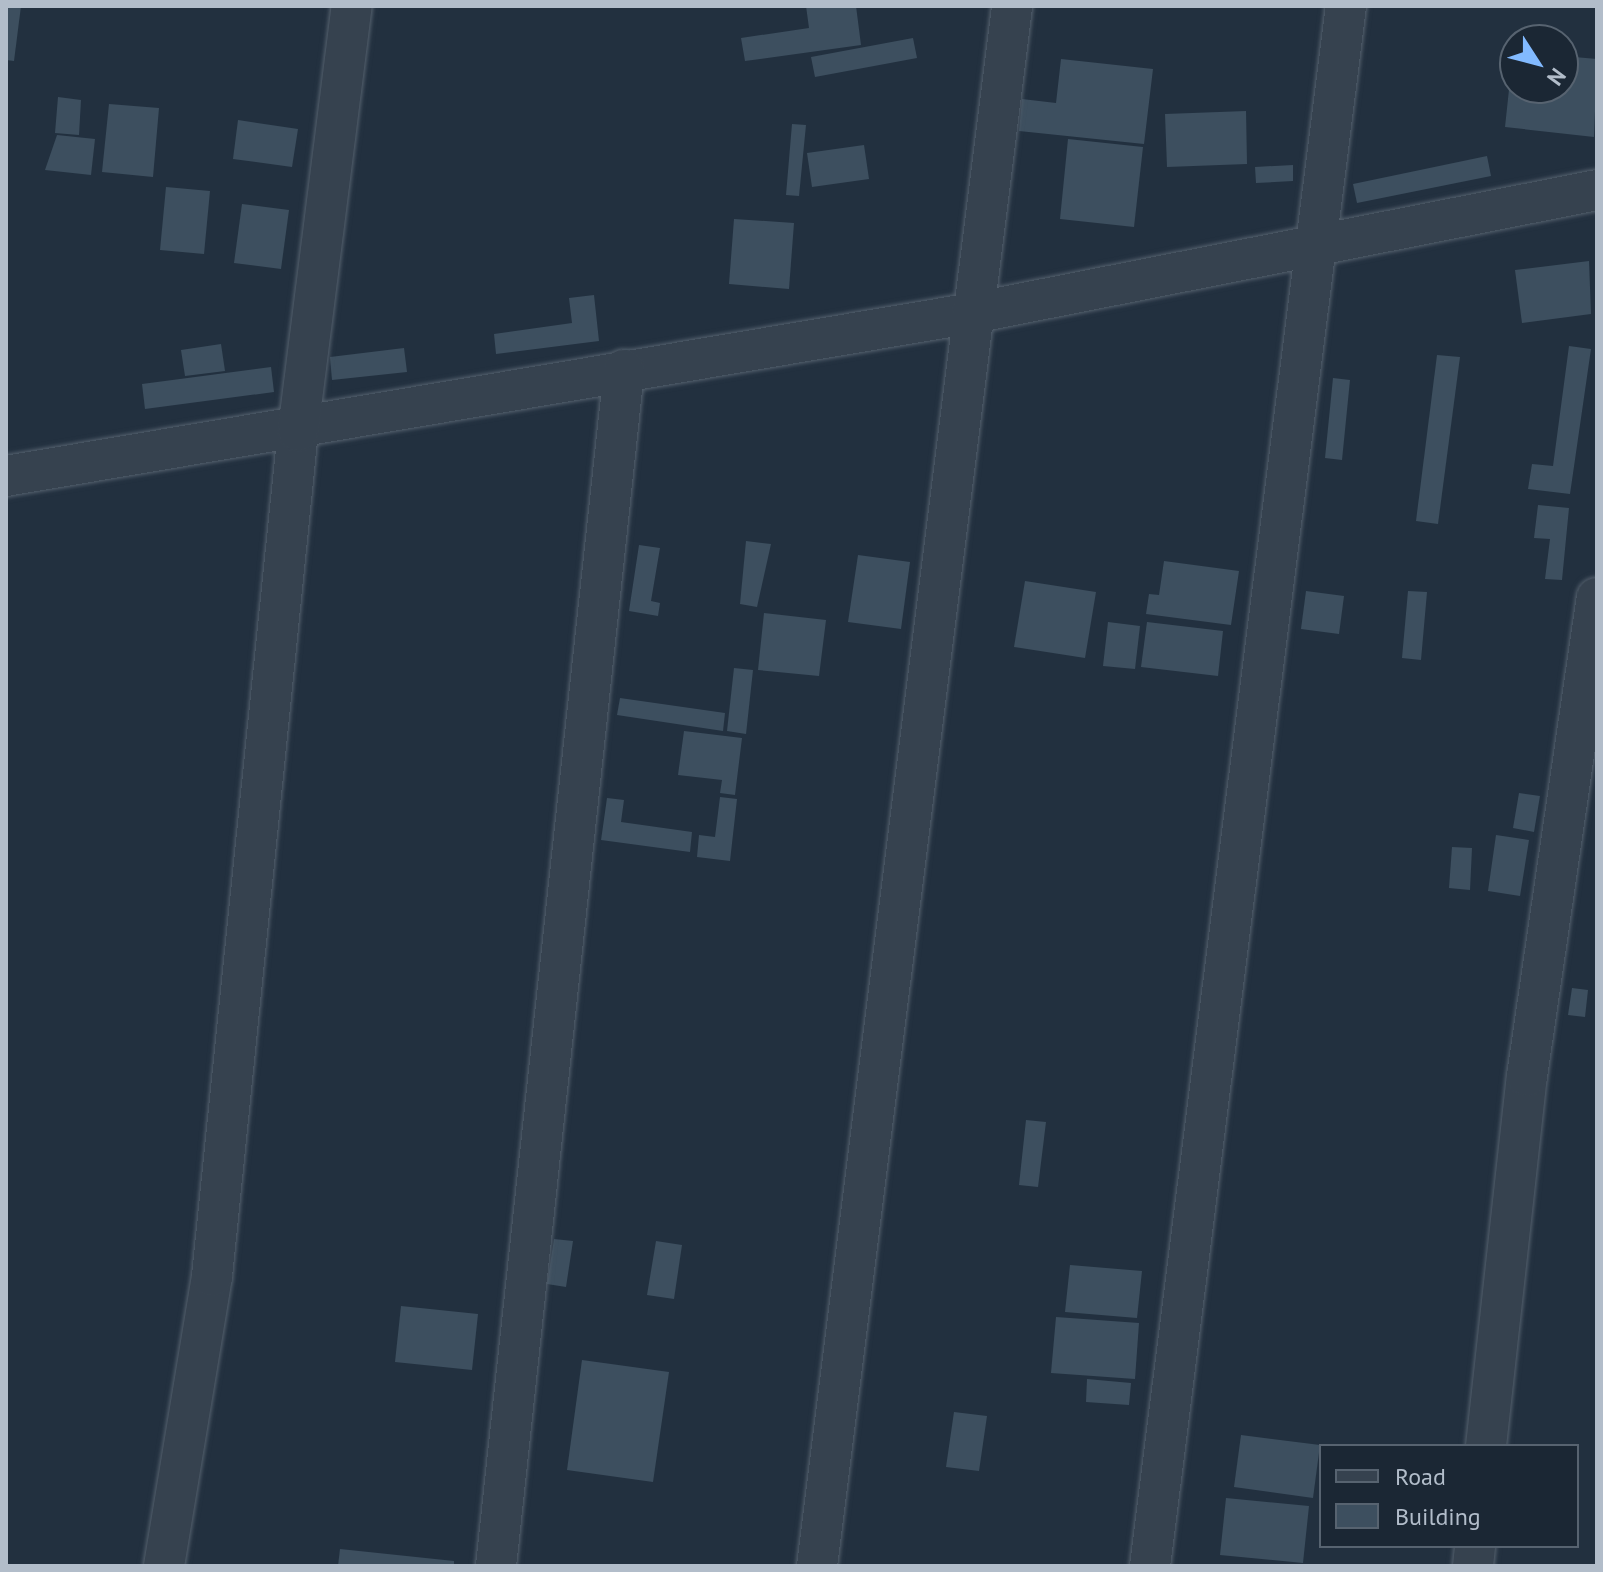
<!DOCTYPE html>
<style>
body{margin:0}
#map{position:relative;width:1603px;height:1572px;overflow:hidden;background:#22303f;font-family:"PT Sans",sans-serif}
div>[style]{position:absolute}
.building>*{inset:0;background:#3d4f5f}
.roads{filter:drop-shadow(0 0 2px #54606d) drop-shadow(0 0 2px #54606d)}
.minor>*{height:40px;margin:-20px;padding:0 20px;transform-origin:20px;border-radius:20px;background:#36424f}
span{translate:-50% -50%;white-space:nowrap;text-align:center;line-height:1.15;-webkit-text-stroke:8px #1b2734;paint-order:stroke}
.frame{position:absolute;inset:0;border:8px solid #b2bdca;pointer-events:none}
.legend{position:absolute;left:1319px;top:1444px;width:260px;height:104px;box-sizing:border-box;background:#1b2734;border:2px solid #576370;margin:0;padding:10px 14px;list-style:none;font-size:24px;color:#b2bdca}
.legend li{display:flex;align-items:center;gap:16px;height:40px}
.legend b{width:40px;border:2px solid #576370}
.north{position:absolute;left:1499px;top:24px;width:80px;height:80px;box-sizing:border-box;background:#1b2734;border:2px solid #576370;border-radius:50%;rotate:126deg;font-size:22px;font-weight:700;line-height:32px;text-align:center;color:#b2bdca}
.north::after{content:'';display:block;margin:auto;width:28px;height:36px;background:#82baff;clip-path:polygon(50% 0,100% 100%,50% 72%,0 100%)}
</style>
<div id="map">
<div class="building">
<i style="clip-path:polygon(6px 6px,21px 6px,14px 61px,6px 60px)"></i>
<i style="clip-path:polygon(806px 6px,856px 6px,861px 45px,745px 61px,741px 38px,809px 28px)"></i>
<i style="clip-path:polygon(913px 38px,917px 58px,815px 77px,811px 57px)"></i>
<i style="clip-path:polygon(1513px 52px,1515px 88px,1563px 88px,1563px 56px,1597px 59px,1594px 137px,1505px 127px)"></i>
<i style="clip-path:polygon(1061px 59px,1153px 69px,1144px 144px,1019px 131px,1022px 99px,1056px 103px)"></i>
<i style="clip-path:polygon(58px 97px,81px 100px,79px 135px,55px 133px)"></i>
<i style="clip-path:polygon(109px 104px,159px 108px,153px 177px,102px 172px)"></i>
<i style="clip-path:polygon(1246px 111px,1247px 164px,1167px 167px,1165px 114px)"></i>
<i style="clip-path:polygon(238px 120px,298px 129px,292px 167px,233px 159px)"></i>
<i style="clip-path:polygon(792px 124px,806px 125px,799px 196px,786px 195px)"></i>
<i style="clip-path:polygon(57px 135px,95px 139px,91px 175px,45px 170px)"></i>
<i style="clip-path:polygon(1068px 139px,1143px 147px,1134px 227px,1060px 219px)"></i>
<i style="clip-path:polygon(864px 145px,869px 179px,812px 187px,807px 153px)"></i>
<i style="clip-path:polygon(1487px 156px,1491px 176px,1357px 203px,1353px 184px)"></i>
<i style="clip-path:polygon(1293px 165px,1293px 181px,1256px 183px,1255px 167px)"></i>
<i style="clip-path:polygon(166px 187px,210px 191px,204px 254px,160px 250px)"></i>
<i style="clip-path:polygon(242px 204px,289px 210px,281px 269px,234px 263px)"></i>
<i style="clip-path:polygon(734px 219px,794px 223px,789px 289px,729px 284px)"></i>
<i style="clip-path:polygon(1589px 261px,1591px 314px,1522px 323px,1515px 270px)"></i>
<i style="clip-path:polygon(594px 295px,599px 341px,496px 354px,494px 334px,572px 323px,569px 298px)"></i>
<i style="clip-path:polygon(221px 344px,225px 371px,185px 376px,181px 350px)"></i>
<i style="clip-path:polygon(1569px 346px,1591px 349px,1570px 494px,1528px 489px,1532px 464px,1553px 466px)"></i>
<i style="clip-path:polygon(404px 348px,407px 372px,332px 380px,330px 357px)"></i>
<i style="clip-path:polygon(1437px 355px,1460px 357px,1438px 524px,1416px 521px)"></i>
<i style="clip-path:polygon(271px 367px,274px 392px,145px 409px,142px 384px)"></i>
<i style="clip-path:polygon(1333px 378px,1350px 380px,1342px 460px,1325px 458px)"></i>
<i style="clip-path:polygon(1538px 505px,1569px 508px,1562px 580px,1545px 579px,1550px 539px,1534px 538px)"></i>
<i style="clip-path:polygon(746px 541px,771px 544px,757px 607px,740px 604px)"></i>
<i style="clip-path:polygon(639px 545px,660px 548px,651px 601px,660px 603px,658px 616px,629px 611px)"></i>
<i style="clip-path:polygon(858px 555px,910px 562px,901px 629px,848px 622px)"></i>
<i style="clip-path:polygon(1164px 561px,1239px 571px,1231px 625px,1146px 614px,1149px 594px,1159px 595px)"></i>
<i style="clip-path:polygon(1025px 581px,1096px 592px,1085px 658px,1014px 647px)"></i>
<i style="clip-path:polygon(1306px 591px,1344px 596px,1339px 634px,1301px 629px)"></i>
<i style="clip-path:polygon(1408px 591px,1427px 592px,1421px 660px,1402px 658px)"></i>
<i style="clip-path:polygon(764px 613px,826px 620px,819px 676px,758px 670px)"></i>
<i style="clip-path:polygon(1108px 622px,1140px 626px,1135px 669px,1103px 666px)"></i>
<i style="clip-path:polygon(1147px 622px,1223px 631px,1218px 676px,1141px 667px)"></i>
<i style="clip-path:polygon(734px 668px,753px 670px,746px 734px,727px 731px)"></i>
<i style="clip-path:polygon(620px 698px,725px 713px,723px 731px,617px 715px)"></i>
<i style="clip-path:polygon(684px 731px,742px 738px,735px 795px,720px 793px,722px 780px,678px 775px)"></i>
<i style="clip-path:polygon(1519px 793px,1540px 796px,1534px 832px,1513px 828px)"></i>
<i style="clip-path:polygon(720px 797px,737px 799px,730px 861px,697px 857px,699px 835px,715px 837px)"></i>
<i style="clip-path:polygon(607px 798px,624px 800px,621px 822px,692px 832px,690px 852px,601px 840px)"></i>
<i style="clip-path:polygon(1496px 835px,1529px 840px,1520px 896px,1488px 891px)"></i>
<i style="clip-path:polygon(1452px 847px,1472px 848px,1470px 890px,1449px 888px)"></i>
<i style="clip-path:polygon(1572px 988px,1588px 990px,1585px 1017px,1568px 1015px)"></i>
<i style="clip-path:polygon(1026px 1120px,1046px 1122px,1038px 1187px,1019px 1185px)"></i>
<i style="clip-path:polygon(554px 1239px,573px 1241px,566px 1287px,547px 1284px)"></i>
<i style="clip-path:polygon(656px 1241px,682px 1245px,674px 1299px,647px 1295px)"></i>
<i style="clip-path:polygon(1070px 1265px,1142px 1271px,1137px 1318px,1065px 1312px)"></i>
<i style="clip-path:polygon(401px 1306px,478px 1314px,472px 1370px,395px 1362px)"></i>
<i style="clip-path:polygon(1056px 1317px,1139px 1323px,1135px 1379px,1051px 1373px)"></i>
<i style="clip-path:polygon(582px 1360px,669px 1372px,653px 1482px,567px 1470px)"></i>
<i style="clip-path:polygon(1087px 1379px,1131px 1383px,1129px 1405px,1086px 1402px)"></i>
<i style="clip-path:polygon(954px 1412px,987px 1416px,979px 1471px,946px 1467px)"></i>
<i style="clip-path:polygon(1241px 1435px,1320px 1445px,1313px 1498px,1234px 1487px)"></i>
<i style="clip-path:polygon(1226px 1498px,1309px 1506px,1303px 1563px,1220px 1555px)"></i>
<i style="clip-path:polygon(340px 1549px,454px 1561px,454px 1566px,338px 1566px)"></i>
</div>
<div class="roads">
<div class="minor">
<i style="left:6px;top:476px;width:981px;rotate:-9.57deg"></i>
<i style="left:973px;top:313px;width:636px;rotate:-11.15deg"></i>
<i style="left:1486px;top:1446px;width:372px;rotate:-83.7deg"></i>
<i style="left:1527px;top:1076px;width:483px;rotate:-81.7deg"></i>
<i style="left:164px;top:1566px;width:294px;rotate:-80.6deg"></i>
<i style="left:212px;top:1276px;width:849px;rotate:-84.19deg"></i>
<i style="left:298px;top:431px;width:428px;rotate:-82.8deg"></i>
<i style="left:496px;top:1566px;width:1203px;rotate:-83.89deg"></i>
<i style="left:817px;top:1566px;width:1572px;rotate:-82.87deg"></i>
<i style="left:1150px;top:1566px;width:1572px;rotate:-82.84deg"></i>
<i style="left:1473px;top:1566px;width:20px;rotate:-84deg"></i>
</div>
</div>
<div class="frame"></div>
<ul class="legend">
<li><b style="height:10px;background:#36424f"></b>Road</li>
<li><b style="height:22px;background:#3d4f5f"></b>Building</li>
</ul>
<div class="north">N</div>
</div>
